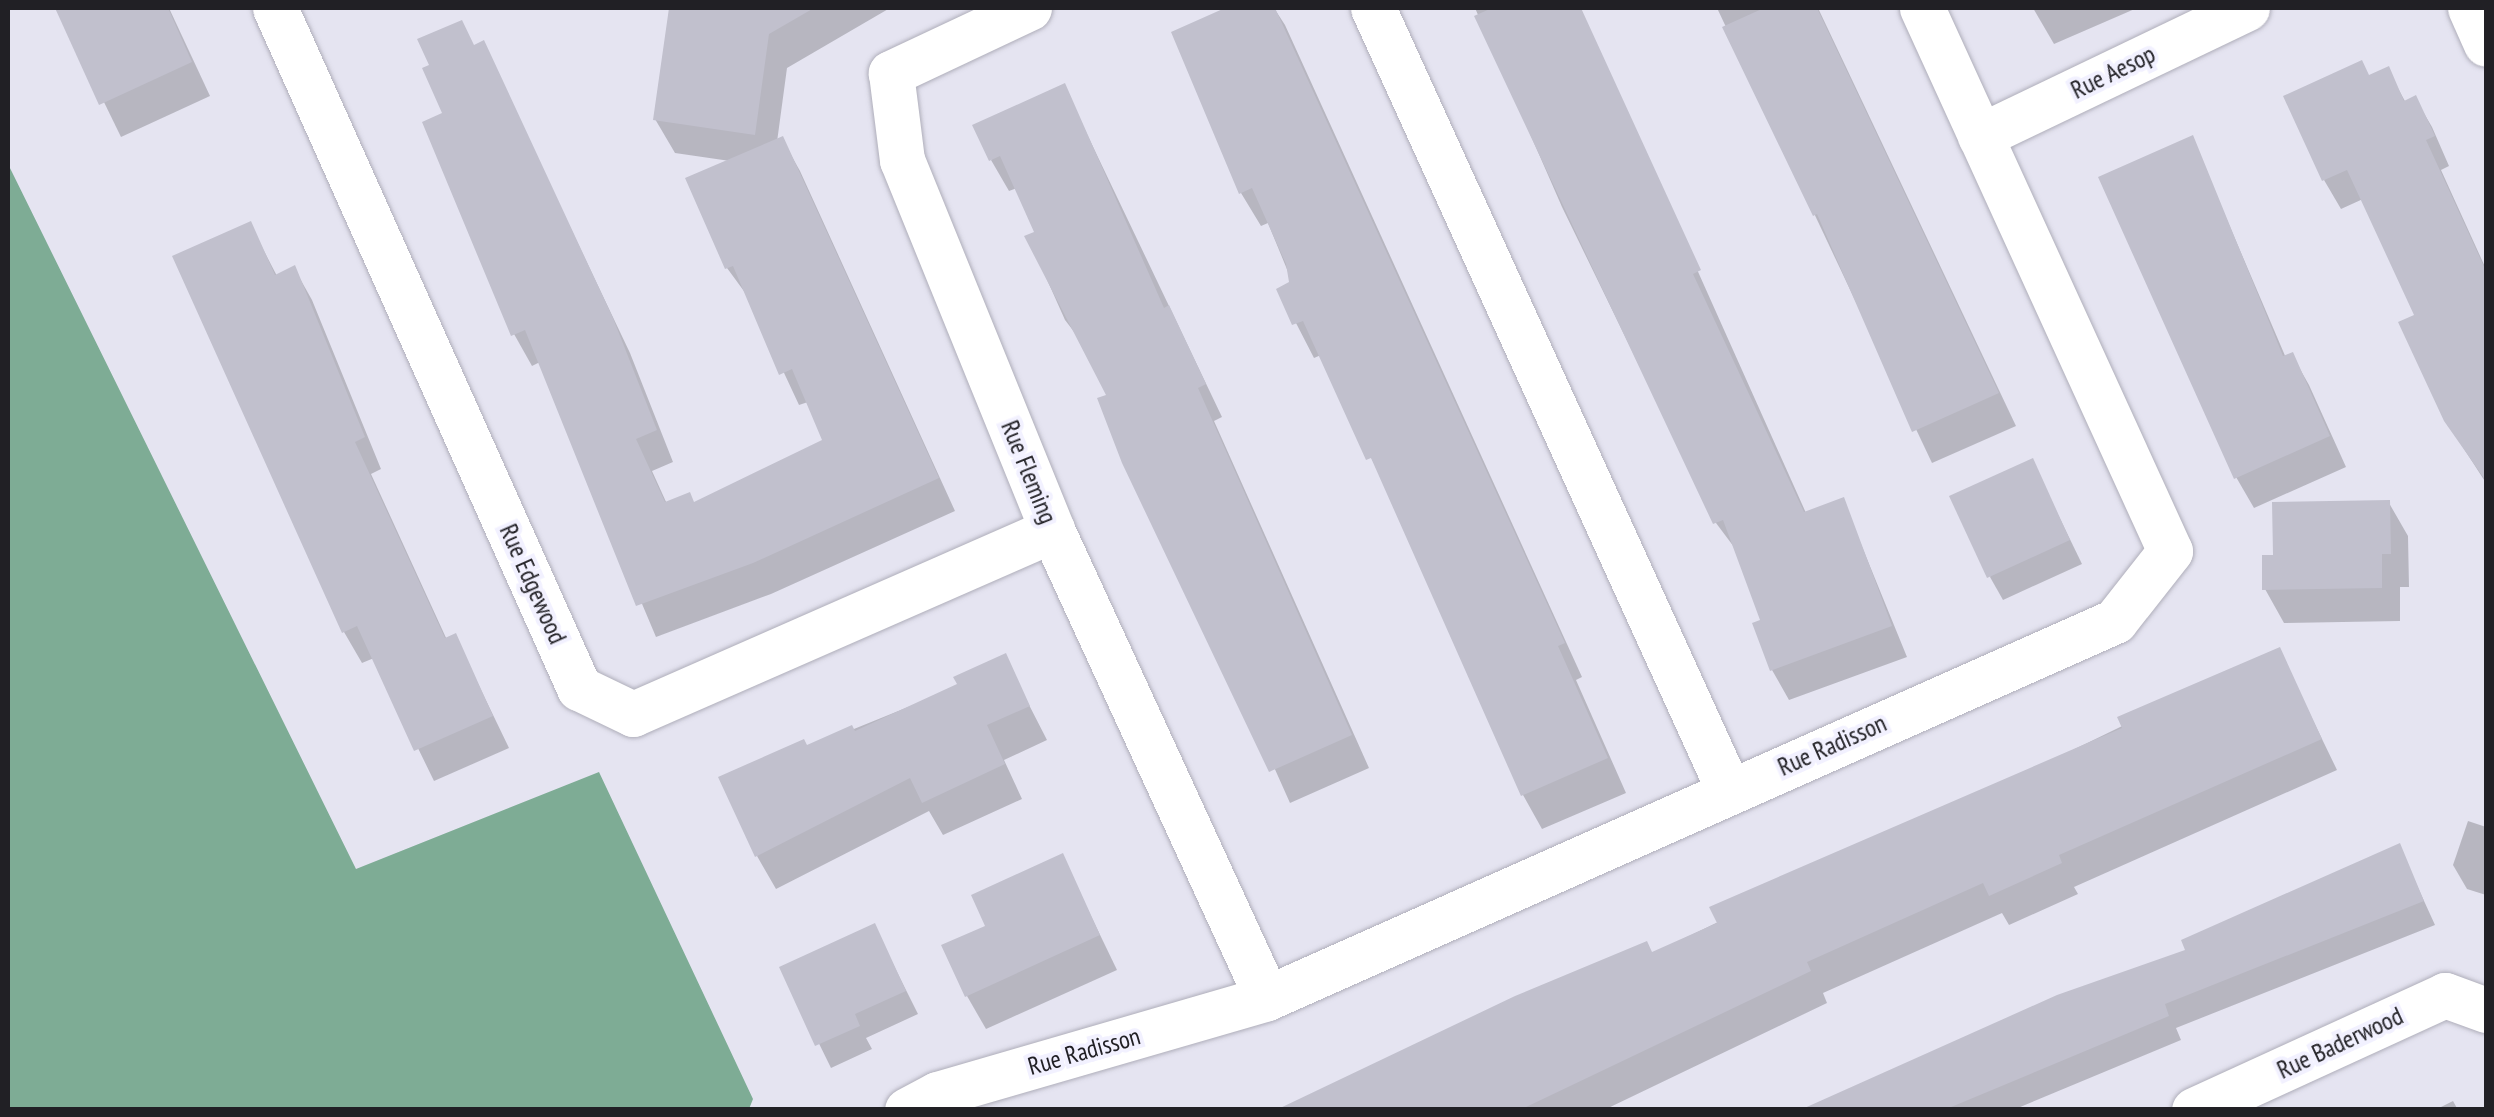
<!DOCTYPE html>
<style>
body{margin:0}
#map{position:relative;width:2494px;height:1117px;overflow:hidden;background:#e5e4f1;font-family:"PT Sans Narrow",sans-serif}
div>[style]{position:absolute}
.forest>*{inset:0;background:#7eac95}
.shadow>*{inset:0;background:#0003}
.building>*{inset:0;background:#c1c0cd}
.roads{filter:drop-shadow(0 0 2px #afaeba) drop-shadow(0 0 2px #afaeba)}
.street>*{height:45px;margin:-22.5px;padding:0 22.5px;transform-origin:22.5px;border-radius:22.5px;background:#fff}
span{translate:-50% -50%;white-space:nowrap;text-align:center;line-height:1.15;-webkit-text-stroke:8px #f2f1ff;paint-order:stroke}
.street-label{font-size:25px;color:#212025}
.frame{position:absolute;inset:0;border:10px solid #212025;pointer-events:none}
</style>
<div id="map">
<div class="forest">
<i style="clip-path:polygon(8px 164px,356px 869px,599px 772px,753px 1099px,749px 1109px,8px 1109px)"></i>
</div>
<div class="shadow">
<i style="clip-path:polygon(74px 8px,169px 8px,210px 96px,121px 137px,61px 14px)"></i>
<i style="clip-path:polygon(672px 8px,890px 8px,787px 68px,777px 142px,782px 139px,800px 171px,955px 511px,771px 594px,656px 637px,540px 362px,532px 366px,514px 334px,445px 114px,475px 47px,483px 44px,630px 353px,673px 462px,652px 471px,667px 504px,694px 505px,825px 442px,808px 402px,799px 405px,749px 298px,727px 268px,730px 161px,675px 153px,655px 119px)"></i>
<i style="clip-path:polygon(1231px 8px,1274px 8px,1285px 25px,1582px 677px,1576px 680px,1626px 793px,1542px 829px,1523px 795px,1388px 492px,1321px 355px,1314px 358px,1279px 290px,1293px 284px,1268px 223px,1261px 226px,1241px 193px,1174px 33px)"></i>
<i style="clip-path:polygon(1475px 8px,1580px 8px,1806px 513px,1843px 500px,1907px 657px,1789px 700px,1772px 670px,1763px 621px,1737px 551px,1716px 523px,1562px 207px)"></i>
<i style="clip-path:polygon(1717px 8px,1818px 8px,2016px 426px,1932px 463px)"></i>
<i style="clip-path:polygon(2033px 8px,2137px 8px,2054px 44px)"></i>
<i style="clip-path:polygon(2388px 70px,2406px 103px,2415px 98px,2432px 127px,2449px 166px,2441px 170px,2486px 269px,2486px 483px,2446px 421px,2417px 316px,2363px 199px,2341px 209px,2324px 180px,2370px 78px)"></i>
<i style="clip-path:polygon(1064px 86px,1222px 417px,1214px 421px,1369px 768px,1290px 803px,1088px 350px,1065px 320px,1028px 237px,1037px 233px,1017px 188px,1009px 191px,991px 160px)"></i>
<i style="clip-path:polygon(2192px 138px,2286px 358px,2292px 355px,2309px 385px,2346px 467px,2254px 508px,2236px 477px)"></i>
<i style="clip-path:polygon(250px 224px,277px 276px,294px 268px,312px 300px,381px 469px,371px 474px,447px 640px,455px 636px,509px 748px,434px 781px,374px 658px,362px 663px,344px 632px)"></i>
<i style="clip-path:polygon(2032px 461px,2082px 564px,2003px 600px,1990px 577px)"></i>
<i style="clip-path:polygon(2389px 503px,2408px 536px,2409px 587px,2400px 587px,2400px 621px,2284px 623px,2265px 589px,2275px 557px)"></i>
<i style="clip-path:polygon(2279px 650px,2337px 770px,2074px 887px,2078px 894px,2009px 925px,2002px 913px,1823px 993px,1827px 1003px,1604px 1110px,1279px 1110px,1652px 954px)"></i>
<i style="clip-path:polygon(1004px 656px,1047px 740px,1004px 760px,1022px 799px,943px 835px,929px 811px,776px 889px,757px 856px,807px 748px,960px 686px)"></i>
<i style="clip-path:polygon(2468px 821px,2486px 827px,2486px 895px,2467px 889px,2453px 865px)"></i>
<i style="clip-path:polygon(2399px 846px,2435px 925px,2176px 1028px,2181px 1040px,2013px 1110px,1810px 1110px,2188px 951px)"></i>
<i style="clip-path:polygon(1062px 856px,1117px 970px,986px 1029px,967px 996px,988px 927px)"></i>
<i style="clip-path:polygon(874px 926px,918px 1014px,866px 1038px,872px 1049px,831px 1068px,782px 968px)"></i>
<i style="clip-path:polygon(2453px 1101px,2458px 1110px,2435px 1110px)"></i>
</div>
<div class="building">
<i style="clip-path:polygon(55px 8px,168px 8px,192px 62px,99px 105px)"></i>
<i style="clip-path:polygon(669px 8px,814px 8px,769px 34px,755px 135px,653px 120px)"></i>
<i style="clip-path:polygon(1225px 8px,1275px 8px,1565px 643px,1558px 646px,1608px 758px,1521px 796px,1371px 458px,1366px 460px,1303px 321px,1292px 325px,1276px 289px,1289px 282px,1286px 264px,1252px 188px,1239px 194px,1171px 32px)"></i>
<i style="clip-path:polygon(1492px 8px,1581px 8px,1701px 270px,1693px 274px,1804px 512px,1844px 497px,1892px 626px,1770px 671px,1752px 623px,1760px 620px,1723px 520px,1713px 524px,1474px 16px)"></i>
<i style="clip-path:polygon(1764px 8px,1817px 8px,1999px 393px,1912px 432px,1817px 214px,1813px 216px,1722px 27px)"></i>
<i style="clip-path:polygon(462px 20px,474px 45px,484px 40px,613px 318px,657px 430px,636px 439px,665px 502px,690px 492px,694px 502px,822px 440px,792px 369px,779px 375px,733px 266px,725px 269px,685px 178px,783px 136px,939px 478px,753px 563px,636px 606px,525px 330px,511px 336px,422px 122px,442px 113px,422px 68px,429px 65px,417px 39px)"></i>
<i style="clip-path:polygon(2362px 60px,2369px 75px,2389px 66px,2404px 101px,2416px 95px,2435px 136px,2426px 140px,2486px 271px,2486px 481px,2444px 421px,2398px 322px,2414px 315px,2347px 170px,2322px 181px,2283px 96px)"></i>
<i style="clip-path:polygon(1065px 83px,1164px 308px,1169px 305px,1206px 384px,1198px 388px,1352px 735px,1269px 772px,1122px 463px,1097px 398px,1106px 395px,1024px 236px,1034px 232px,1000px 156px,989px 161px,972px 125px)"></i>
<i style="clip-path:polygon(2193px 135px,2283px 356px,2293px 352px,2330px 436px,2234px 479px,2098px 177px)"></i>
<i style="clip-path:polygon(251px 221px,275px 275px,295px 265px,365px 437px,355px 442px,445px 638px,456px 633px,493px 716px,414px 751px,357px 626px,342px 633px,172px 256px)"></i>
<i style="clip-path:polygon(2033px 458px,2070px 540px,1987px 578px,1949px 496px)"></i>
<i style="clip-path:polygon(2390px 500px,2391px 554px,2382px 554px,2382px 588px,2262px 590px,2262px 555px,2273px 555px,2272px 502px)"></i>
<i style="clip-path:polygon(2280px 647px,2322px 739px,2059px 855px,2062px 863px,1989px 896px,1983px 883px,1807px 962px,1811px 971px,1520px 1110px,1276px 1110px,1515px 996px,1647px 941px,1652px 952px,1717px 923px,1709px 907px,2122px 728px,2117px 717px)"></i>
<i style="clip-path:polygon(1006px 653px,1030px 706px,987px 725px,1005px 764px,922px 803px,910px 778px,755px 857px,718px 777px,804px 739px,807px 745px,852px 725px,855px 731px,957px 684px,953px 677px)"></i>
<i style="clip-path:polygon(2400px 843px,2424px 901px,2165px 1004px,2169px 1016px,1944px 1110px,1800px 1110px,2057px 995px,2185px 950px,2181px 940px)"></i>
<i style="clip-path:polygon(1063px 853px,1100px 935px,965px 997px,941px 945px,985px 926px,971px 895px)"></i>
<i style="clip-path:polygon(875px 923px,906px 991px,855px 1014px,860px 1026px,815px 1046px,779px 967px)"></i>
</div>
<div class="roads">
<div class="street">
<i style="left:275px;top:8px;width:745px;rotate:65.91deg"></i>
<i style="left:579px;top:688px;width:60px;rotate:25.7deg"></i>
<i style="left:633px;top:714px;width:458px;rotate:-23.7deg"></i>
<i style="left:1029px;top:8px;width:153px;rotate:154.8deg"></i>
<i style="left:891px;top:73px;width:88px;rotate:82.8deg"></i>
<i style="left:902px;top:160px;width:399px;rotate:67.9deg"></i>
<i style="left:1052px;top:530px;width:515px;rotate:65.33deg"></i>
<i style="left:1373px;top:8px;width:860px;rotate:65.55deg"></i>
<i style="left:2470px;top:8px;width:39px;rotate:66deg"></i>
<i style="left:1980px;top:136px;width:296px;rotate:-25.6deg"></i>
<i style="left:907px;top:1110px;width:34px;rotate:-28deg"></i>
<i style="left:937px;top:1094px;width:344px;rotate:-16.2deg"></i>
<i style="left:1267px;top:998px;width:928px;rotate:-23.97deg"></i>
<i style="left:2115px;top:621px;width:89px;rotate:-51.8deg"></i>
<i style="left:2170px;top:551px;width:597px;rotate:-114.55deg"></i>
<i style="left:2194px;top:1110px;width:276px;rotate:-24.6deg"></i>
<i style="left:2445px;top:995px;width:44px;rotate:20.1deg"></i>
</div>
</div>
<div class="street-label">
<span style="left:2113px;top:72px;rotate:-26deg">Rue Aesop</span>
<span style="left:1029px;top:472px;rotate:68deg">Rue Fleming</span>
<span style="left:533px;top:584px;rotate:66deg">Rue Edgewood</span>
<span style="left:1832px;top:745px;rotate:-24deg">Rue Radisson</span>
<span style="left:2340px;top:1043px;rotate:-25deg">Rue Baderwood</span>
<span style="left:1084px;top:1051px;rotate:-16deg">Rue Radisson</span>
</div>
<div class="frame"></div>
</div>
